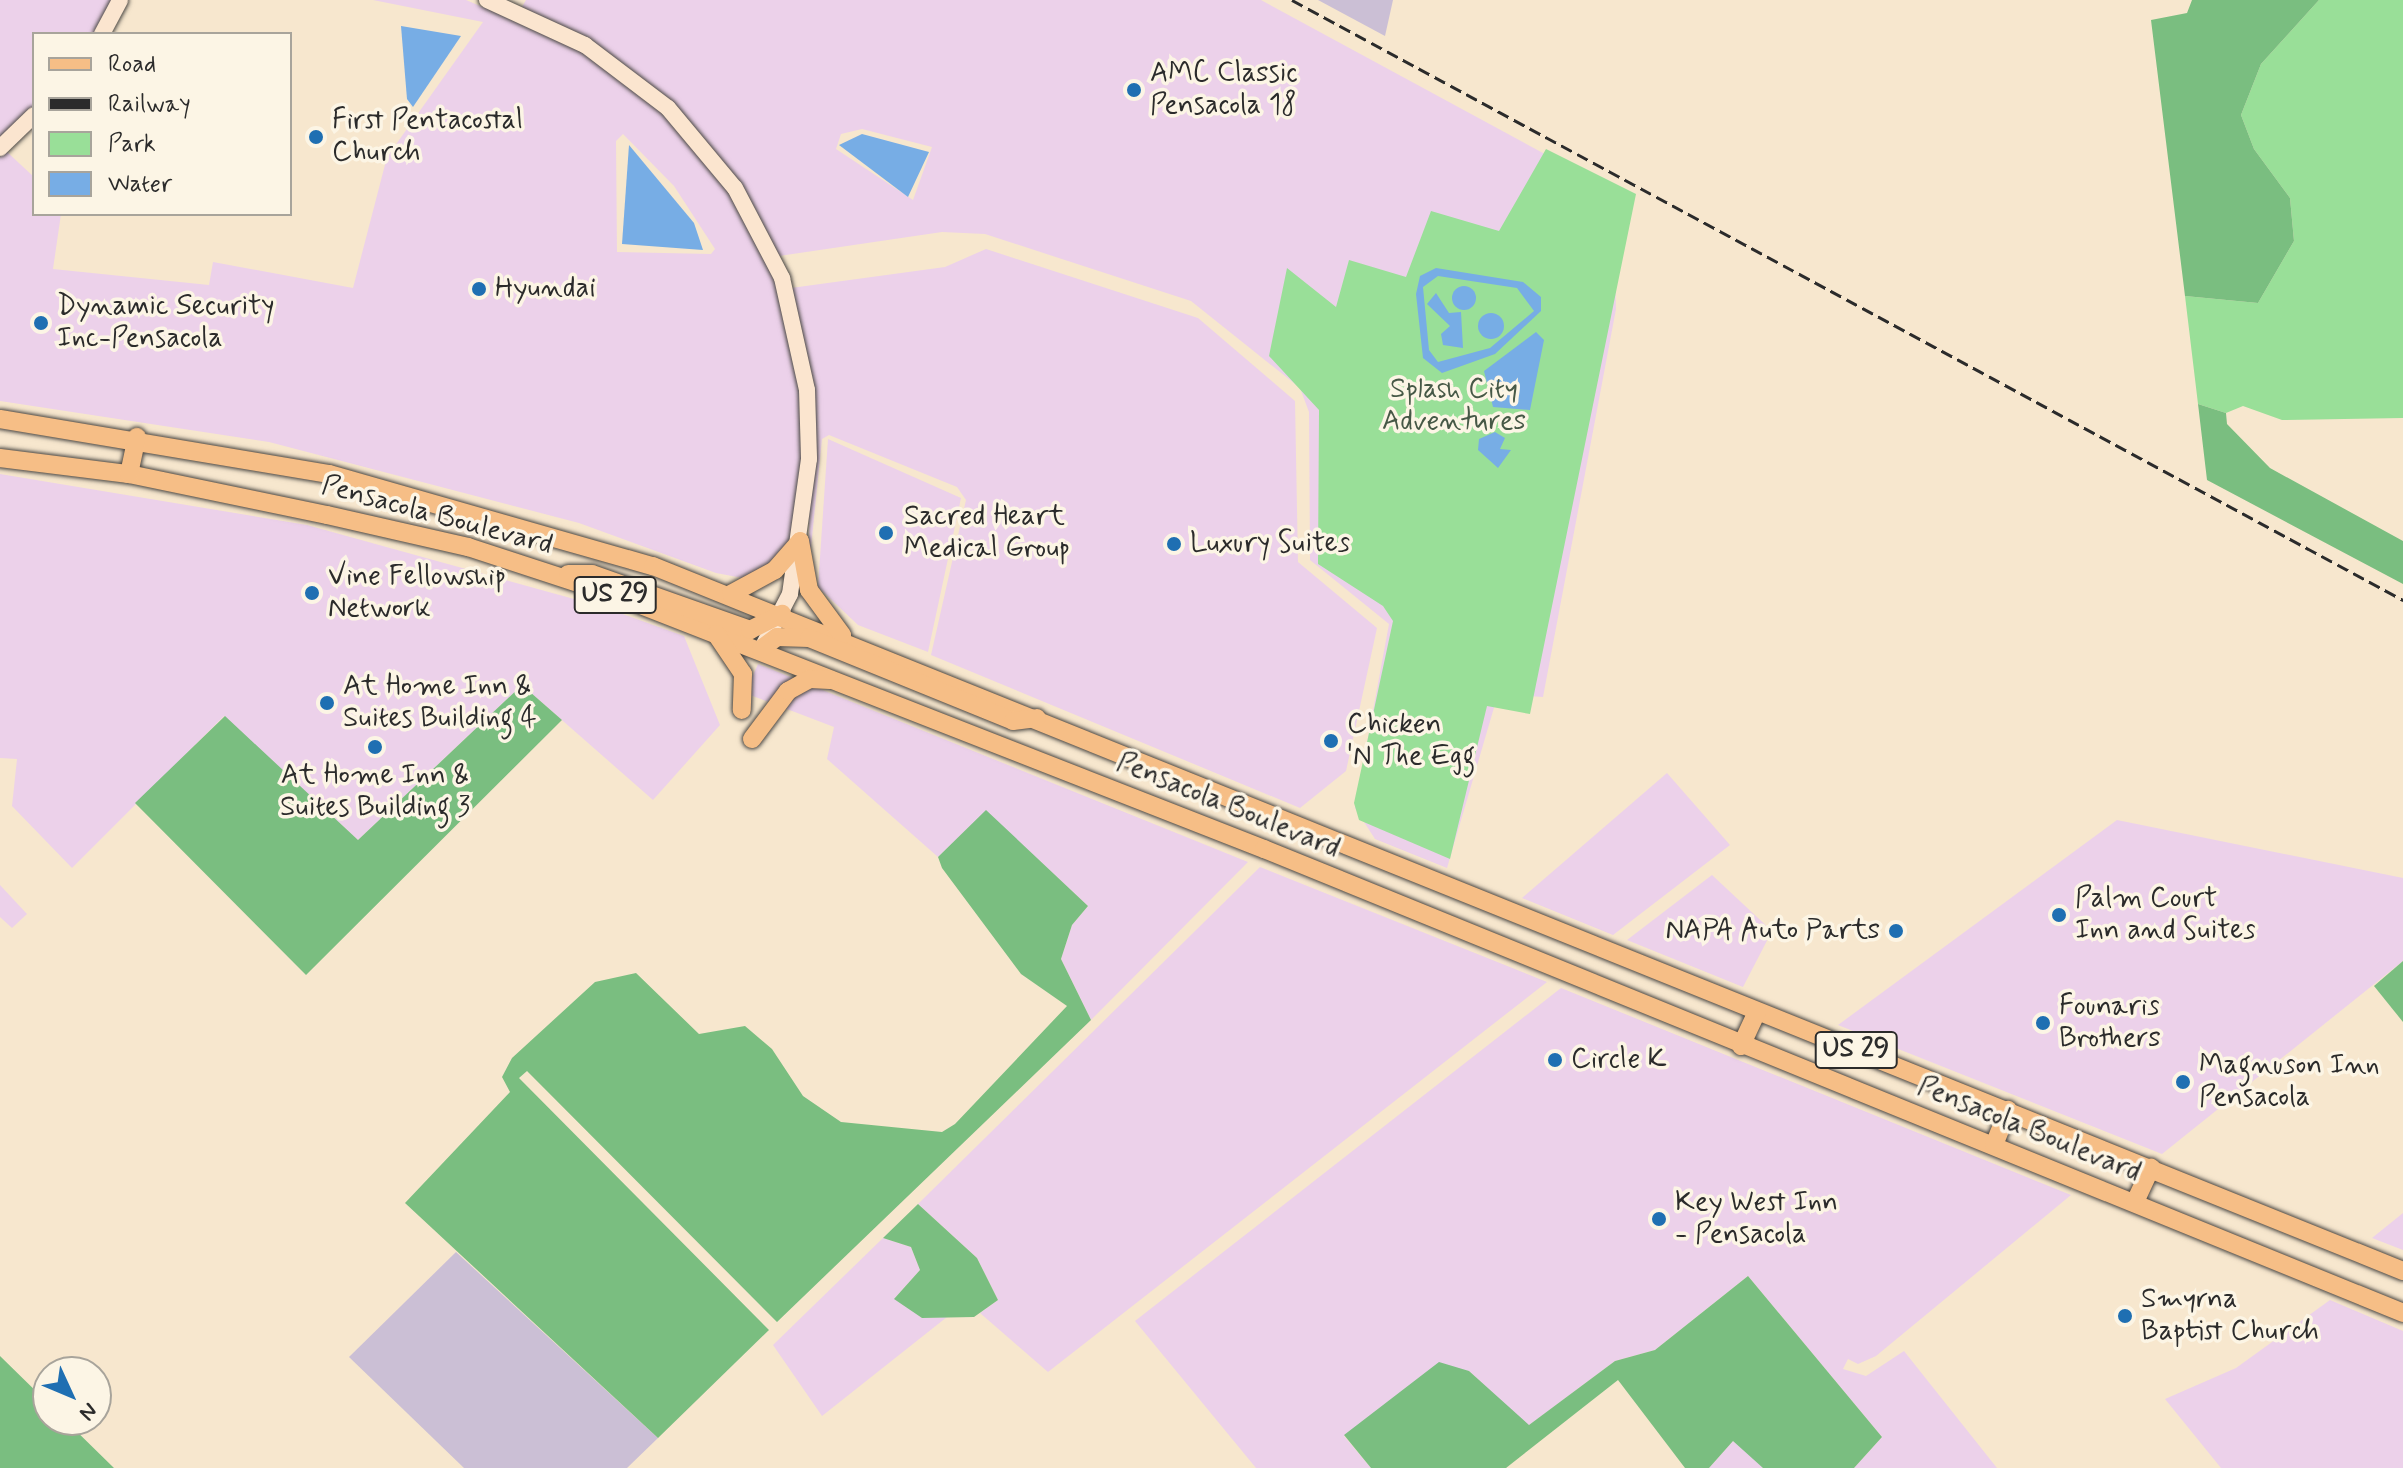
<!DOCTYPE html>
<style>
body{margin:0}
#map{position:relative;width:2403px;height:1468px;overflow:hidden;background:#f7e7ce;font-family:Mynerve,sans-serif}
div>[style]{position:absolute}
.built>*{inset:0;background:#ecd1ea}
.industrial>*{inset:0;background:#cbbfd5}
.green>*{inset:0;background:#99df98}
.forest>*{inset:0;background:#7abe80}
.water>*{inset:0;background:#77ade5}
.round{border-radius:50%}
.roads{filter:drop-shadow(0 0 2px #4a4743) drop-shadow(0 0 2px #4a4743)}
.secondary>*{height:16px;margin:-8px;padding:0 8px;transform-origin:8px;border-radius:8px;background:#fbe5cf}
.primary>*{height:18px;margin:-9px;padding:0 9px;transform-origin:9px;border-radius:9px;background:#f6be86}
.rail>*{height:3px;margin-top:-1.5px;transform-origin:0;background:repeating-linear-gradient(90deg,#2b2b2b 0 12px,transparent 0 18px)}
.dots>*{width:22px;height:22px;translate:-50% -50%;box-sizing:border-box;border:4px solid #fcf5e5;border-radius:50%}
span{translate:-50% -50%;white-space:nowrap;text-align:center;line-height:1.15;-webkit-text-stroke:7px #fcf5e5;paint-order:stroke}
.shield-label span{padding:2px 6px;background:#fcf5e5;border:2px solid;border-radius:6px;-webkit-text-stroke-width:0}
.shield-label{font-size:26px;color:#2b2b2b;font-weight:700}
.poi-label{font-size:28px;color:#2b2b2b}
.left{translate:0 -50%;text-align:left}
.right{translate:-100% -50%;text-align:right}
.park-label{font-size:28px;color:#465846}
.street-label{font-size:28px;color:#2b2b2b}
.legend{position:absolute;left:32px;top:32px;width:260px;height:184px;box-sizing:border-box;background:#fcf5e5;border:2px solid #a8a49b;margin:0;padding:10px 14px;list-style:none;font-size:24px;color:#2b2b2b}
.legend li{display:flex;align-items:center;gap:16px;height:40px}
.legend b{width:40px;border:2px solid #a8a49b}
.north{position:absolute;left:32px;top:1356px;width:80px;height:80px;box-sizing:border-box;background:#fcf5e5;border:2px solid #a8a49b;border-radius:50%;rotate:134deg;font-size:22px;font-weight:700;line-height:32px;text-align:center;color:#2b2b2b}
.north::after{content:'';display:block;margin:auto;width:28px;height:36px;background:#1f6fb2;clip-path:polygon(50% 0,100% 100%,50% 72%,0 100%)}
</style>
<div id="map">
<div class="built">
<i style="clip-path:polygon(0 0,112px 0,94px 34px,34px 34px,34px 106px,0 139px)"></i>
<i style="clip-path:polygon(evenodd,373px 0,466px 0,583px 50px,664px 112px,729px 191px,772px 269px,798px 374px,802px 458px,794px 535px,770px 565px,748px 579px,716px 573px,579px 523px,269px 442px,0 401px,0 157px,6px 151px,34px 177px,34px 214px,61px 214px,53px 269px,209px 285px,213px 262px,353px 288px,387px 157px,483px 22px,373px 0,623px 134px,674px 186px,715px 249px,711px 254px,617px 252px,616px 141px,623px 134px)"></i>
<i style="clip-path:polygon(evenodd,526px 0,1261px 0,1613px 191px,1616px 309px,1543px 697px,1498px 694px,1447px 868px,1375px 839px,1355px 808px,1389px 624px,1310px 560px,1309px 412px,1300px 388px,1191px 301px,985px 234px,942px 232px,779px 256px,739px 185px,672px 104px,588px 40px,522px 7px,526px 0,862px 129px,932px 147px,913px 200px,836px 149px,841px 134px,862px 129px)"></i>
<i style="clip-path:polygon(986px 249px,1198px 318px,1295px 401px,1298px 562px,1377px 628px,1346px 771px,1300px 808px,931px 655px,966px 500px,957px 487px,829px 435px,822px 439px,809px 567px,810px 374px,791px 288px,945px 267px)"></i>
<i style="clip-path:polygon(828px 439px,961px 498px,928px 652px,858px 625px,818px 587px)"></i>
<i style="clip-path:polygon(0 474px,307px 525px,603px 607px,684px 636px,720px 725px,653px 800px,522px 685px,358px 840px,224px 716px,72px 868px,12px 806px,17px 759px,0 758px)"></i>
<i style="clip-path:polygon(758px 664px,1248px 862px,1091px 1020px,1061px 959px,1072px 925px,1088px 906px,986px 811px,938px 857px,827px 759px,834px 727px,745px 693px)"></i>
<i style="clip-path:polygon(1667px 773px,1730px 845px,1613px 935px,1522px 898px)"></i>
<i style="clip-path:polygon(2117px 820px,2403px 878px,2403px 961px,2162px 1154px,1838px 1025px)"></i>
<i style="clip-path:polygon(1260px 867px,1547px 982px,1048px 1372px,980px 1313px,998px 1300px,977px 1258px,918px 1204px)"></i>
<i style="clip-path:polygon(1712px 875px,1772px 931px,1743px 987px,1627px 940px)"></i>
<i style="clip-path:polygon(0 885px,27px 914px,12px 928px,0 917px)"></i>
<i style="clip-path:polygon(1561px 988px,2071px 1195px,1876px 1356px,1858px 1364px,1848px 1359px,1843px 1369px,1866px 1376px,1904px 1351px,1997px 1468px,1854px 1468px,1882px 1437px,1748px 1276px,1655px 1350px,1615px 1361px,1528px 1426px,1469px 1371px,1344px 1436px,1371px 1468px,1256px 1468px,1135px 1321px)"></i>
<i style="clip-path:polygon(2403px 1213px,2403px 1250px,2372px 1238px)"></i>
<i style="clip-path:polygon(883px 1238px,911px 1247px,920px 1270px,895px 1298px,922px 1318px,947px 1317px,822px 1416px,773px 1345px)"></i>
<i style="clip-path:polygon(2330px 1300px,2403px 1331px,2403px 1468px,2221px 1468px,2165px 1399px,2236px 1368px)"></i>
<i style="clip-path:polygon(1733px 1441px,1757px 1461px,1763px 1468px,1709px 1468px)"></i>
</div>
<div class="industrial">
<i style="clip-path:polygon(1318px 0,1393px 0,1385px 36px)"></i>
<i style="clip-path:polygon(456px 1252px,658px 1438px,627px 1468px,464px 1468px,349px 1357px)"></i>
</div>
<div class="green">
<i style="clip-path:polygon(2319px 0,2403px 0,2403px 418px,2282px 420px,2243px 406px,2226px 413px,2198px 404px,2185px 296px,2258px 303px,2294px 241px,2290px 198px,2254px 149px,2241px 115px,2261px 64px)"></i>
<i style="clip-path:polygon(1546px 149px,1636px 194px,1530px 714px,1487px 706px,1450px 859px,1359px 820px,1354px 803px,1393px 621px,1383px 606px,1318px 564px,1319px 410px,1269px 356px,1287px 268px,1336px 307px,1349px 260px,1406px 277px,1431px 211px,1499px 231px)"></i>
</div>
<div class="forest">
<i style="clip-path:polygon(2192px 0,2319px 0,2261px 64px,2241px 115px,2254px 149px,2290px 198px,2294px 241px,2258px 303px,2185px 296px,2151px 20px,2187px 13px)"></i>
<i style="clip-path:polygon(2198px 404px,2226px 413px,2227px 424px,2270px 468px,2403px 541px,2403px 584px,2207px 480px)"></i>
<i style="clip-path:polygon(522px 685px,562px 720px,306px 975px,135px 803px,225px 716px,358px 840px)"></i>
<i style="clip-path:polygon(986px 810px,1088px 906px,1072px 925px,1061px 959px,1091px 1020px,777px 1322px,527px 1071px,519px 1078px,769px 1330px,658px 1438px,405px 1203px,510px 1092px,502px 1077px,512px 1058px,595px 982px,636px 973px,699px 1034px,745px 1026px,772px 1049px,803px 1096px,841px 1122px,942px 1132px,955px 1124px,1067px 1006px,1021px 974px,942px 868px,938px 857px)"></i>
<i style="clip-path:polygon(2403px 961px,2403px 1022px,2374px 986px)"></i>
<i style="clip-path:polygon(918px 1204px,977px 1258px,998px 1300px,974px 1317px,922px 1318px,894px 1299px,920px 1270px,911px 1247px,883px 1238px)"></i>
<i style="clip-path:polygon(1748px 1276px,1882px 1437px,1854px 1468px,1763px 1468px,1733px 1441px,1709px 1468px,1685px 1468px,1618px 1380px,1506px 1468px,1371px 1468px,1344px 1435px,1439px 1362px,1469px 1371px,1529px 1425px,1615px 1361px,1655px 1350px)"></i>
<i style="clip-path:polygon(0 1356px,48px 1403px,48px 1420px,65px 1420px,114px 1468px,0 1468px)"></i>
</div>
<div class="water">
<i style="clip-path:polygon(401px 26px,461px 36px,413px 107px,407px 99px)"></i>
<i style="clip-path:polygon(862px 134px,929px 152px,908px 197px,839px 145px)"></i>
<i style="clip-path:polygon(629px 145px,694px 223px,703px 250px,622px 244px)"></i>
<i style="clip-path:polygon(evenodd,1436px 268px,1523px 282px,1541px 297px,1541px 311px,1495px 354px,1442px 373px,1423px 358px,1416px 294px,1420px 276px,1436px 268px,1438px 276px,1517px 288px,1534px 311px,1490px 348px,1438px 362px,1429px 350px,1423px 287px,1438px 276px)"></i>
<i class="round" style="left:1452px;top:286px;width:24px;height:24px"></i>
<i style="clip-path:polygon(1436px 293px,1449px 313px,1461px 312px,1463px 348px,1443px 345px,1441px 334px,1450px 326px,1427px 304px)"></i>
<i class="round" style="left:1478px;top:313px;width:26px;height:26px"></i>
<i style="clip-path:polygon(1536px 332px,1544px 340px,1530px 410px,1493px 407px,1484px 371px)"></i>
<i style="clip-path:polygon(1495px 432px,1505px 438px,1500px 449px,1511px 450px,1498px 468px,1478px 450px,1479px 439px)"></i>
</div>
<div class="roads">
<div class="secondary">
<i style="left:487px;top:0;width:108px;rotate:24.7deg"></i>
<i style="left:585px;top:45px;width:104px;rotate:37.2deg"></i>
<i style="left:668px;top:108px;width:104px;rotate:50.1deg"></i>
<i style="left:735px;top:188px;width:102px;rotate:62.4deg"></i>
<i style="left:782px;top:278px;width:115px;rotate:77.4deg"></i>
<i style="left:807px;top:390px;width:69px;rotate:88.3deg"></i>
<i style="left:809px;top:459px;width:136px;rotate:98deg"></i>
<i style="left:790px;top:594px;width:61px;rotate:117.4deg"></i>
<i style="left:102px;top:34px;width:38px;rotate:-62deg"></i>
<i style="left:0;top:148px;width:47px;rotate:-44.1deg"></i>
</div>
<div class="primary">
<i style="left:0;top:419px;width:334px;rotate:9.5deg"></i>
<i style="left:329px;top:474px;width:337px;rotate:15.9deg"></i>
<i style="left:653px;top:566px;width:1887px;rotate:21.94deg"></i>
<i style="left:0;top:458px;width:130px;rotate:7.1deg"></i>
<i style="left:129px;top:474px;width:202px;rotate:11.7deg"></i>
<i style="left:327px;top:515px;width:145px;rotate:12.8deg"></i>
<i style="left:468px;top:547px;width:158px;rotate:18.1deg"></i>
<i style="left:618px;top:596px;width:694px;rotate:21.39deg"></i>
<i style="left:1264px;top:849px;width:1230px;rotate:22.16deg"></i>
<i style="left:129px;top:474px;width:38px;rotate:-78deg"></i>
<i style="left:800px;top:541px;width:50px;rotate:79.6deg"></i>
<i style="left:809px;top:590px;width:56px;rotate:53.7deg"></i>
<i style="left:568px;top:574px;width:24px"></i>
<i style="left:592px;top:574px;width:168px;rotate:19.5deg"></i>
<i style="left:750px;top:630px;width:36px;rotate:-27deg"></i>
<i style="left:731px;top:594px;width:50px;rotate:-28.6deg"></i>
<i style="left:775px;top:570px;width:38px;rotate:-49deg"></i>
<i style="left:716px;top:634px;width:48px;rotate:56deg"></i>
<i style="left:743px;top:674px;width:36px;rotate:92deg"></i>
<i style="left:761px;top:649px;width:20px;rotate:-37deg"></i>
<i style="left:777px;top:637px;width:32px;rotate:2deg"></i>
<i style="left:809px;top:638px;width:220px;rotate:22.1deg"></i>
<i style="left:1013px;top:721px;width:24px;rotate:-7deg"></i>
<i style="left:752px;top:739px;width:60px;rotate:-53.1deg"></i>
<i style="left:788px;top:691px;width:25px;rotate:-29deg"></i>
<i style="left:810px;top:679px;width:20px;rotate:3deg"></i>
<i style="left:1741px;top:1046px;width:38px;rotate:-65deg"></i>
<i style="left:1994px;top:1145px;width:38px;rotate:-68deg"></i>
<i style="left:2135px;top:1202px;width:38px;rotate:-65deg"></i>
</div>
</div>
<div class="rail">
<i style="left:1292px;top:0;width:1263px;rotate:28.37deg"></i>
</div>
<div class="dots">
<i style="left:1134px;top:90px;background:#1f6fb2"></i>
<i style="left:316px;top:137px;background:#1f6fb2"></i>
<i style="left:479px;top:289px;background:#1f6fb2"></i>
<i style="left:41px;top:323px;background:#1f6fb2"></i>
<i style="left:886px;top:533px;background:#1f6fb2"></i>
<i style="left:1174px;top:544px;background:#1f6fb2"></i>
<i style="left:312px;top:593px;background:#1f6fb2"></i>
<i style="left:327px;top:703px;background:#1f6fb2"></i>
<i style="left:1331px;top:741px;background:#1f6fb2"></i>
<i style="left:375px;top:747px;background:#1f6fb2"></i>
<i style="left:2059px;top:915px;background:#1f6fb2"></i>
<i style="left:1896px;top:931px;background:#1f6fb2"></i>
<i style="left:2043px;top:1023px;background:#1f6fb2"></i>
<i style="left:1555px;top:1060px;background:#1f6fb2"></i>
<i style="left:2183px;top:1082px;background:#1f6fb2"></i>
<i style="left:1659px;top:1219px;background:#1f6fb2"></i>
<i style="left:2125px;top:1316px;background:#1f6fb2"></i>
</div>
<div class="shield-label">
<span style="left:615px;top:595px">US 29</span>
<span style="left:1856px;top:1050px">US 29</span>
</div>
<div class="poi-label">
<span class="left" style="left:1150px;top:90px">AMC Classic<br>Pensacola 18</span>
<span class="left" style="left:332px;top:137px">First Pentacostal<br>Church</span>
<span class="left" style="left:495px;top:289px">Hyundai</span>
<span class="left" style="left:57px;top:323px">Dynamic Security<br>Inc-Pensacola</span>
<span class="left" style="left:904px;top:533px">Sacred Heart<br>Medical Group</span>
<span class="left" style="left:1190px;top:544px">Luxury Suites</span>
<span class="left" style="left:328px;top:593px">Vine Fellowship<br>Network</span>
<span class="left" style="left:343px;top:703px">At Home Inn &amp;<br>Suites Building 4</span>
<span class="left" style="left:1347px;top:741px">Chicken<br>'N The Egg</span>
<span style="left:375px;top:792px">At Home Inn &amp;<br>Suites Building 3</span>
<span class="left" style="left:2075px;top:915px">Palm Court<br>Inn and Suites</span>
<span class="right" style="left:1880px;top:931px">NAPA Auto Parts</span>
<span class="left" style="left:2059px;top:1023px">Founaris<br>Brothers</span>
<span class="left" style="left:1571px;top:1060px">Circle K</span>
<span class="left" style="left:2199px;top:1082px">Magnuson Inn<br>Pensacola</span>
<span class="left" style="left:1675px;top:1219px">Key West Inn<br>- Pensacola</span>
<span class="left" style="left:2141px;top:1316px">Smyrna<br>Baptist Church</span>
</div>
<div class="park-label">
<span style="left:1454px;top:406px">Splash City<br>Adventures</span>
</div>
<div class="street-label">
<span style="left:437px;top:516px;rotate:15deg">Pensacola Boulevard</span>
<span style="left:1228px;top:806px;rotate:22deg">Pensacola Boulevard</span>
<span style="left:2029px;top:1130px;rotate:22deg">Pensacola Boulevard</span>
</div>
<ul class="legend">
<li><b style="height:10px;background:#f6be86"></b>Road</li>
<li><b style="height:10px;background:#2b2b2b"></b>Railway</li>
<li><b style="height:22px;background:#99df98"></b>Park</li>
<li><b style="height:22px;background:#77ade5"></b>Water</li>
</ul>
<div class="north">N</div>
</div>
